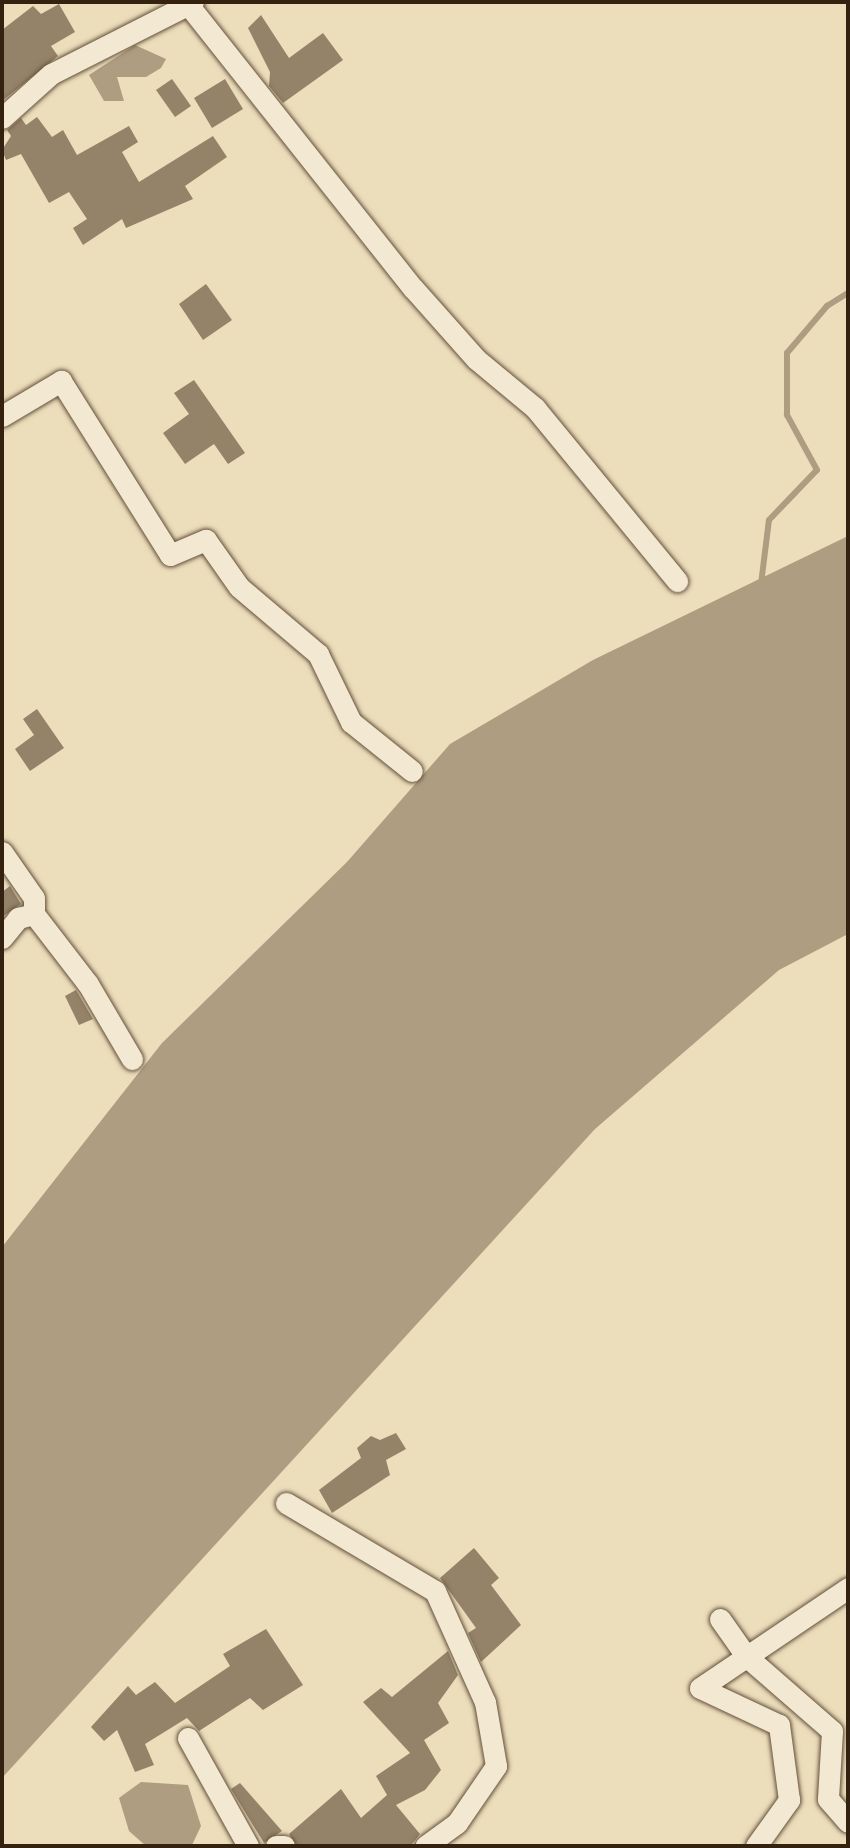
<!DOCTYPE html>
<style>
body{margin:0}
#map{position:relative;width:850px;height:1848px;overflow:hidden;background:#ecddbb;font-family:"Gentium Book Plus",serif}
div>[style]{position:absolute}
.water>*{inset:0;background:#ae9d81}
.stream>*{height:6px;margin:-3px;padding:0 3px;transform-origin:3px;border-radius:3px;background:#ae9d81}
.building>*{inset:0;background:#948368}
.roads{filter:drop-shadow(0 0 2px #63503a) drop-shadow(0 0 2px #63503a)}
.minor>*{height:21px;margin:-10.5px;padding:0 10.5px;transform-origin:10.5px;border-radius:10.5px;background:#f3e9d3}
span{translate:-50% -50%;white-space:nowrap;text-align:center;line-height:1.15;-webkit-text-stroke:6px #f3e9d3;paint-order:stroke}
.frame{position:absolute;inset:0;border:4px solid #35210f;pointer-events:none}
</style>
<div id="map">
<div class="water">
<i style="clip-path:polygon(135px 45px,166px 59px,161px 68px,146px 77px,117px 77px,124px 101px,104px 101px,89px 75px)"></i>
<i style="clip-path:polygon(848px 536px,848px 934px,779px 970px,595px 1129px,2px 1778px,2px 1247px,162px 1043px,347px 862px,450px 744px,593px 660px)"></i>
<i style="clip-path:polygon(141px 1782px,188px 1785px,201px 1826px,192px 1845px,146px 1846px,129px 1831px,119px 1798px)"></i>
</div>
<div class="stream">
<i style="left:767px;top:588px;width:7px;rotate:-146deg"></i>
<i style="left:761px;top:584px;width:64px;rotate:-82.9deg"></i>
<i style="left:769px;top:520px;width:69px;rotate:-46.2deg"></i>
<i style="left:817px;top:470px;width:63px;rotate:-118.6deg"></i>
<i style="left:787px;top:415px;width:62px;rotate:-90deg"></i>
<i style="left:787px;top:353px;width:62px;rotate:-49.6deg"></i>
<i style="left:827px;top:306px;width:25px;rotate:-32deg"></i>
</div>
<div class="building">
<i style="clip-path:polygon(59px 4px,75px 32px,51px 46px,58px 56px,2px 101px,2px 30px,33px 6px,41px 14px)"></i>
<i style="clip-path:polygon(261px 15px,289px 58px,323px 33px,343px 60px,283px 103px,269px 86px,270px 72px,248px 28px)"></i>
<i style="clip-path:polygon(172px 79px,191px 106px,175px 117px,156px 90px)"></i>
<i style="clip-path:polygon(225px 79px,243px 109px,212px 128px,194px 98px)"></i>
<i style="clip-path:polygon(37px 117px,52px 137px,63px 130px,77px 155px,129px 126px,138px 142px,122px 152px,139px 182px,213px 136px,227px 157px,185px 186px,193px 199px,126px 228px,122px 219px,83px 245px,73px 228px,87px 219px,69px 192px,49px 203px,21px 154px,6px 160px,2px 150px,11px 136px,7px 130px,21px 118px,26px 125px)"></i>
<i style="clip-path:polygon(206px 284px,232px 320px,203px 340px,179px 304px)"></i>
<i style="clip-path:polygon(194px 380px,245px 453px,228px 464px,214px 444px,185px 464px,163px 433px,189px 414px,174px 393px)"></i>
<i style="clip-path:polygon(37px 709px,64px 748px,30px 771px,15px 749px,34px 735px,23px 719px)"></i>
<i style="clip-path:polygon(10px 886px,21px 904px,2px 917px,2px 892px)"></i>
<i style="clip-path:polygon(76px 990px,93px 1019px,79px 1025px,65px 996px)"></i>
<i style="clip-path:polygon(396px 1433px,406px 1449px,386px 1460px,390px 1475px,332px 1513px,319px 1490px,361px 1458px,357px 1448px,371px 1436px,380px 1440px)"></i>
<i style="clip-path:polygon(474px 1548px,499px 1578px,491px 1585px,521px 1625px,481px 1662px,468px 1633px,476px 1628px,440px 1578px)"></i>
<i style="clip-path:polygon(266px 1629px,303px 1685px,263px 1710px,250px 1698px,199px 1731px,187px 1718px,145px 1744px,154px 1765px,135px 1772px,117px 1730px,104px 1741px,91px 1727px,128px 1686px,136px 1695px,155px 1682px,175px 1703px,230px 1666px,223px 1654px)"></i>
<i style="clip-path:polygon(448px 1651px,458px 1675px,438px 1703px,449px 1723px,424px 1740px,441px 1770px,425px 1790px,396px 1805px,420px 1834px,412px 1844px,297px 1846px,289px 1834px,341px 1789px,361px 1818px,387px 1795px,376px 1776px,410px 1753px,363px 1702px,381px 1688px,392px 1697px)"></i>
<i style="clip-path:polygon(240px 1783px,282px 1831px,264px 1843px,231px 1789px)"></i>
</div>
<div class="roads">
<div class="minor">
<i style="left:186px;top:2px;width:365px;rotate:51.6deg"></i>
<i style="left:413px;top:288px;width:95px;rotate:48.4deg"></i>
<i style="left:476px;top:359px;width:77px;rotate:39.7deg"></i>
<i style="left:535px;top:408px;width:224px;rotate:50.6deg"></i>
<i style="left:2px;top:118px;width:66px;rotate:-41.9deg"></i>
<i style="left:51px;top:74px;width:159px;rotate:-26.9deg"></i>
<i style="left:2px;top:416px;width:69px;rotate:-30.7deg"></i>
<i style="left:61px;top:381px;width:205px;rotate:57.9deg"></i>
<i style="left:170px;top:555px;width:39px;rotate:-23deg"></i>
<i style="left:206px;top:540px;width:57px;rotate:54.9deg"></i>
<i style="left:239px;top:587px;width:104px;rotate:40.3deg"></i>
<i style="left:318px;top:654px;width:76px;rotate:64.1deg"></i>
<i style="left:351px;top:722px;width:78px;rotate:38.8deg"></i>
<i style="left:2px;top:852px;width:56px;rotate:55.2deg"></i>
<i style="left:34px;top:898px;width:16px;rotate:90deg"></i>
<i style="left:2px;top:938px;width:26px;rotate:-51deg"></i>
<i style="left:18px;top:918px;width:16px;rotate:-14deg"></i>
<i style="left:34px;top:914px;width:88px;rotate:52.4deg"></i>
<i style="left:88px;top:984px;width:87px;rotate:59.6deg"></i>
<i style="left:286px;top:1503px;width:173px;rotate:30.6deg"></i>
<i style="left:435px;top:1591px;width:122px;rotate:65.8deg"></i>
<i style="left:485px;top:1702px;width:65px;rotate:80.2deg"></i>
<i style="left:496px;top:1766px;width:69px;rotate:124.4deg"></i>
<i style="left:457px;top:1823px;width:39px;rotate:144deg"></i>
<i style="left:720px;top:1619px;width:45px;rotate:54.9deg"></i>
<i style="left:746px;top:1656px;width:114px;rotate:41.1deg"></i>
<i style="left:832px;top:1731px;width:68px;rotate:93.4deg"></i>
<i style="left:828px;top:1799px;width:30px;rotate:49deg"></i>
<i style="left:188px;top:1738px;width:124px;rotate:60.9deg"></i>
<i style="left:276px;top:1846px;width:8px"></i>
<i style="left:756px;top:1846px;width:57px;rotate:-54.3deg"></i>
<i style="left:789px;top:1800px;width:76px;rotate:-97.6deg"></i>
<i style="left:779px;top:1725px;width:87px;rotate:-154.9deg"></i>
<i style="left:700px;top:1688px;width:179px;rotate:-34deg"></i>
</div>
</div>
<div class="frame"></div>
</div>
